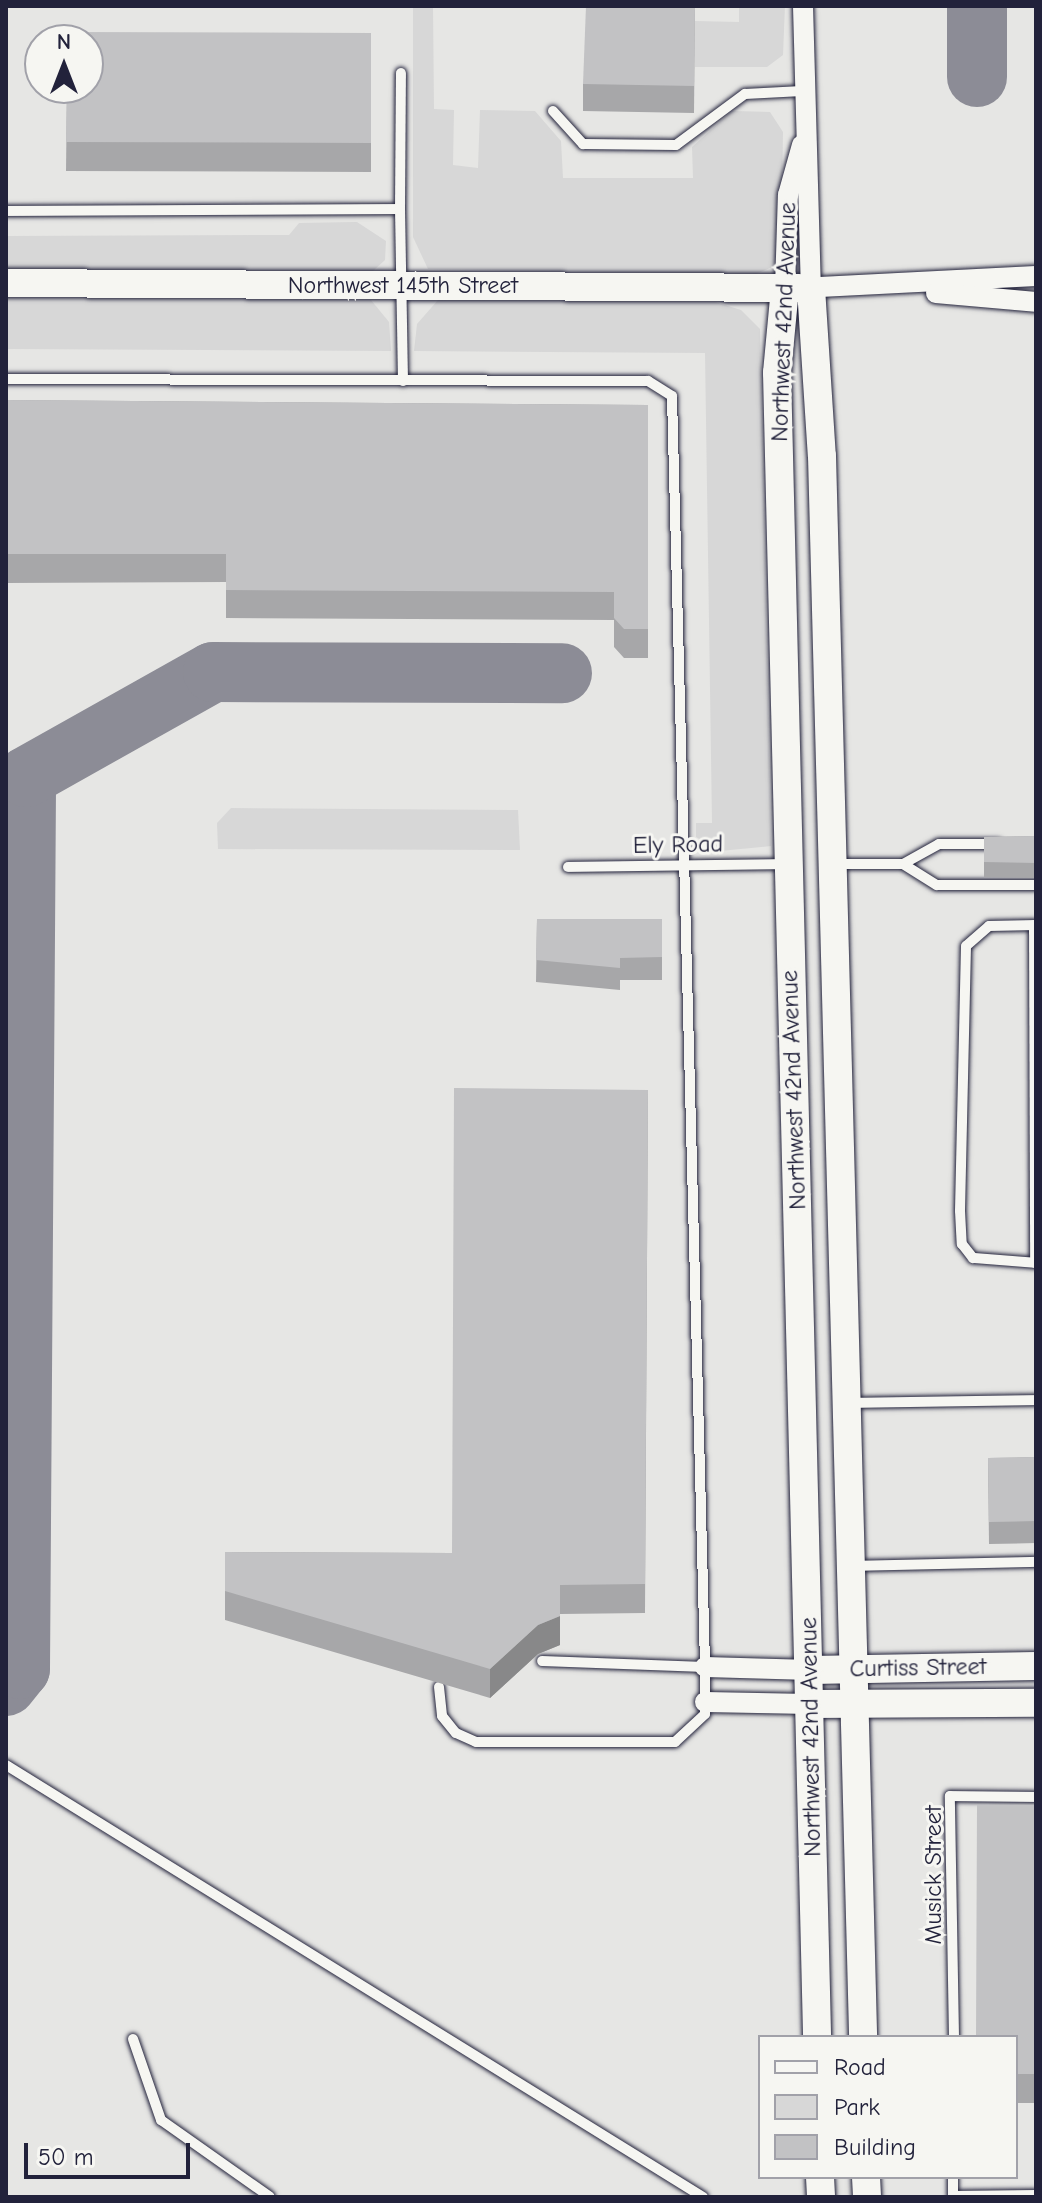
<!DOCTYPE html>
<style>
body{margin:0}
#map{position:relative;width:1042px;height:2203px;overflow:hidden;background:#f6f6f2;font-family:"Comic Neue",sans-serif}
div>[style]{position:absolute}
.built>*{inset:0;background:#e6e6e4}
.green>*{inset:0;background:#d7d7d7}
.taxiway>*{height:60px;margin:-30px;padding:0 30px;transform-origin:30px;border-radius:30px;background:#8c8c96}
.roads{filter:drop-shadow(0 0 2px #22223b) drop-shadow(0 0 2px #22223b)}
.lane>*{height:10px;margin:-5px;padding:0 5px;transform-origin:5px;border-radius:5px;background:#f6f6f2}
.street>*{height:20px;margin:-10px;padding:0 10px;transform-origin:10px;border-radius:10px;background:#f6f6f2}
.secondary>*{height:28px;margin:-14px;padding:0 14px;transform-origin:14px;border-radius:14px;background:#f6f6f2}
.wall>*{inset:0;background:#a7a7a9}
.shaded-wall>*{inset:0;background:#888889}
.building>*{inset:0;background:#c2c2c4}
span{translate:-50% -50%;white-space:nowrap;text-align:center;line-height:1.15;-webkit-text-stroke:6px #f6f6f2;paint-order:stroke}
.street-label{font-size:24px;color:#22223b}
.frame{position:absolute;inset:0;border:8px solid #22223b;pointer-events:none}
.legend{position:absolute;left:758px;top:2035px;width:260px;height:144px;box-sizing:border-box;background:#f6f6f2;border:2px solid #a1a1a9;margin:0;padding:10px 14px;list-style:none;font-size:24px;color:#22223b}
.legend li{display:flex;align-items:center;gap:16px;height:40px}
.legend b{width:40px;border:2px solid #a1a1a9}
.north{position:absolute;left:24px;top:24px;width:80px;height:80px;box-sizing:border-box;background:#f6f6f2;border:2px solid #a1a1a9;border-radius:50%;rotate:0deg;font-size:22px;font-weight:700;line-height:32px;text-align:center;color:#22223b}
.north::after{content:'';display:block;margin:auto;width:28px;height:36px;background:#22223b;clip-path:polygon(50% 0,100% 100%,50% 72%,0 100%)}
.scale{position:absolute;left:24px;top:2143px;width:166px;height:36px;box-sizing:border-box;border:4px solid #22223b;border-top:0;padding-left:10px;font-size:24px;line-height:28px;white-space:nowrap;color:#22223b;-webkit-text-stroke:6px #f6f6f2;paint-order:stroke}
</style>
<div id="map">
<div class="built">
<i style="clip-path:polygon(evenodd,6px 6px,1036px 6px,1036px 2197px,6px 2197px,6px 6px,40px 40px,88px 40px,88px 88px,40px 88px,40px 40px,6px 6px,760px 2037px,1016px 2037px,1016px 2177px,760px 2177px,760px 2037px)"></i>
</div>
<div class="green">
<i style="clip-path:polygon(413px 6px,433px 6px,434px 109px,454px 110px,453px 165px,478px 168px,480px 110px,535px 111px,561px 141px,563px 178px,693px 178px,692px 147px,732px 111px,770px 112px,783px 132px,781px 249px,772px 267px,756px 274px,428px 269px,413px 237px)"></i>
<i style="clip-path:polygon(739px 6px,785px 6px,783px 55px,767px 67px,695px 67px,695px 21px,739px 22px)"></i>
<i style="clip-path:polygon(357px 222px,386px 241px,385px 260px,373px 271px,6px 270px,6px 236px,289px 235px,299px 223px)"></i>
<i style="clip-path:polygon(6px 298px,371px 300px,389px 322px,391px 351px,6px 349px)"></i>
<i style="clip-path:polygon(438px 300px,715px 302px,741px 310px,760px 329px,771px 846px,720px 851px,696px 837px,696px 823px,712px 823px,705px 353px,414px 351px,417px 324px)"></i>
<i style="clip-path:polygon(231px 808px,518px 810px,520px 850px,218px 849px,217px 823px)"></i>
</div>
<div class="taxiway">
<i style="left:977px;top:6px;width:71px;rotate:90deg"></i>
<i style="left:6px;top:1686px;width:22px;rotate:-51deg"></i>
<i style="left:20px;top:1669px;width:892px;rotate:-89.61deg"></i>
<i style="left:26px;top:777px;width:214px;rotate:-29.3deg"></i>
<i style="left:213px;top:672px;width:349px;rotate:0.2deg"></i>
</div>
<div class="roads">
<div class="lane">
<i style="left:553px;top:111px;width:45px;rotate:47.7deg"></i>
<i style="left:583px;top:144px;width:93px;rotate:0.6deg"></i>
<i style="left:676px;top:145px;width:86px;rotate:-36.5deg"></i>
<i style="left:745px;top:94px;width:57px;rotate:-3deg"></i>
<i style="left:400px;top:209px;width:136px;rotate:-89.6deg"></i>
<i style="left:6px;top:211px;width:394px;rotate:-0.3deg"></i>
<i style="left:400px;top:209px;width:172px;rotate:89deg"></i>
<i style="left:6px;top:379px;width:642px;rotate:0.18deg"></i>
<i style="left:648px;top:381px;width:28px;rotate:32deg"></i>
<i style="left:672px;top:396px;width:1271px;rotate:88.51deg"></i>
<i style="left:835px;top:864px;width:68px"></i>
<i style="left:903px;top:864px;width:41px;rotate:-29.1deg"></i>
<i style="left:939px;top:844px;width:59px"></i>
<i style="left:903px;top:864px;width:40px;rotate:32deg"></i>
<i style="left:937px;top:885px;width:99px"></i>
<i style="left:568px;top:867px;width:218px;rotate:-0.8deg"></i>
<i style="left:1034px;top:925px;width:338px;rotate:89.8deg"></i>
<i style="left:1036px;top:925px;width:47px;rotate:178.8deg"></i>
<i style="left:989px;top:926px;width:30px;rotate:139deg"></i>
<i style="left:966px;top:946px;width:265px;rotate:91.3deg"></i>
<i style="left:960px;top:1211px;width:33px;rotate:87deg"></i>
<i style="left:962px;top:1244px;width:18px;rotate:52deg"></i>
<i style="left:973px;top:1258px;width:63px;rotate:4.5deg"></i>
<i style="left:850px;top:1403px;width:186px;rotate:-0.9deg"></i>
<i style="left:854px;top:1566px;width:182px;rotate:-1.3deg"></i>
<i style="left:439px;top:1687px;width:29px;rotate:84deg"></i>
<i style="left:442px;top:1716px;width:22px;rotate:51deg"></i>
<i style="left:456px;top:1733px;width:22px;rotate:24deg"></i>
<i style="left:476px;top:1742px;width:199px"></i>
<i style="left:675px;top:1742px;width:41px;rotate:-43deg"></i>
<i style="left:705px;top:1714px;width:47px;rotate:-90deg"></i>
<i style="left:705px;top:1667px;width:163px;rotate:-177.9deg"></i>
<i style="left:6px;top:1765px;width:820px;rotate:31.79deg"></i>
<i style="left:954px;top:2037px;width:241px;rotate:-91deg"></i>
<i style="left:950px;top:1796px;width:86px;rotate:0.7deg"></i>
<i style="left:133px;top:2039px;width:86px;rotate:70.9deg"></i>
<i style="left:161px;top:2120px;width:133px;rotate:35.2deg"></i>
<i style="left:953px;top:2177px;width:19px;rotate:90deg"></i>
<i style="left:953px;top:2196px;width:83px;rotate:-0.7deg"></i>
</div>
<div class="street">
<i style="left:803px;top:6px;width:282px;rotate:88.4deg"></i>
<i style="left:785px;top:288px;width:93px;rotate:-88.2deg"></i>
<i style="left:788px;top:195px;width:52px;rotate:-74.4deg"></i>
<i style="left:800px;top:288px;width:236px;rotate:-2.9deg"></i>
<i style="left:936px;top:293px;width:100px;rotate:5.1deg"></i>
<i style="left:705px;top:1667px;width:106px;rotate:1.6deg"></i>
<i style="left:705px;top:1702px;width:105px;rotate:1.1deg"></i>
</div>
<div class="secondary">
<i style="left:6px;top:283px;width:793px;rotate:0.36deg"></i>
<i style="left:785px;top:288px;width:85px;rotate:95.4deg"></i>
<i style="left:777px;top:373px;width:1664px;rotate:88.62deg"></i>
<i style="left:811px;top:288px;width:168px;rotate:86.3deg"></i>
<i style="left:822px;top:456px;width:1582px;rotate:88.51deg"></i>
<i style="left:811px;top:1670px;width:225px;rotate:-1deg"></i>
<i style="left:810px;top:1704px;width:226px;rotate:-0.3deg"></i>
<i style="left:820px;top:2177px;width:20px;rotate:87deg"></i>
<i style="left:866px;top:2177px;width:20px;rotate:87deg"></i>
</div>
</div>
<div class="wall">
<i style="clip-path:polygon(695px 6px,694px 113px,583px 111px,583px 84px)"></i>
<i style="clip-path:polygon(371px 33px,371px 172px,66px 171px,67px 88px)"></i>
<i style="clip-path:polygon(6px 400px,648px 405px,648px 658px,624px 658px,614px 647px,614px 620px,226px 618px,226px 582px,6px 583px)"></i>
<i style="clip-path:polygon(1036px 836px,1036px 878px,984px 877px,984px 837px)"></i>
<i style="clip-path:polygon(537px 919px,662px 919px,662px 980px,620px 980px,620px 990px,536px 982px)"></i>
<i style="clip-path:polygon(648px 1090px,645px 1613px,560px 1614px,560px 1645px,538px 1654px,490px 1698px,225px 1620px,225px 1552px,452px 1553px)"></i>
<i style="clip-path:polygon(1036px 1457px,1036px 1543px,989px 1544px,988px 1458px)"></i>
<i style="clip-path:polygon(1036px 1805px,1036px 2103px,1016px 2103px,1016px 2037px)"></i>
</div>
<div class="shaded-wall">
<i style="clip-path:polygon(560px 1616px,560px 1645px,538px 1654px,490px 1698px,490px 1669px,538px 1625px)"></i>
</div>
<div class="building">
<i style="clip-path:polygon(586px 6px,695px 6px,694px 86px,583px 84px)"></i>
<i style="clip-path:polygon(67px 32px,371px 33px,371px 143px,66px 142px,67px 88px,88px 88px,88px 40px,67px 40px)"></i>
<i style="clip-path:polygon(6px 400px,648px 405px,648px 629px,624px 629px,614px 618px,614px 592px,226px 590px,226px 554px,6px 554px)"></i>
<i style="clip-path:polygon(1036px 836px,1036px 863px,984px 862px,984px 837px)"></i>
<i style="clip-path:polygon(537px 919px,662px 919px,662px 957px,620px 958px,620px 968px,536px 960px)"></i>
<i style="clip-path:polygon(454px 1088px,648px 1090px,645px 1584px,560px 1585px,560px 1616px,538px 1625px,490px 1669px,225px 1591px,225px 1552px,452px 1553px)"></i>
<i style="clip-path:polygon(1036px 1457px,1036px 1521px,989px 1522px,988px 1458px)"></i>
<i style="clip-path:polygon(977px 1805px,1036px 1805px,1036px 2074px,1016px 2074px,1016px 2037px,976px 2037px)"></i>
</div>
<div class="street-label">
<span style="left:403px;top:286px">Northwest 145th Street</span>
<span style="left:784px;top:322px;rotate:-88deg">Northwest 42nd Avenue</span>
<span style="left:678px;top:845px;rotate:-1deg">Ely Road</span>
<span style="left:794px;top:1090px;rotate:-92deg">Northwest 42nd Avenue</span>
<span style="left:918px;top:1668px;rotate:-1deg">Curtiss Street</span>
<span style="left:811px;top:1737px;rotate:-91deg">Northwest 42nd Avenue</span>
<span style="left:934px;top:1875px;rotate:-90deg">Musick Street</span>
</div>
<div class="frame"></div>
<ul class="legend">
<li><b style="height:10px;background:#f6f6f2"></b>Road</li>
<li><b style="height:22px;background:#d7d7d7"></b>Park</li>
<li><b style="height:22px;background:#c2c2c4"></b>Building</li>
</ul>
<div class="north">N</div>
<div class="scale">50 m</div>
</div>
